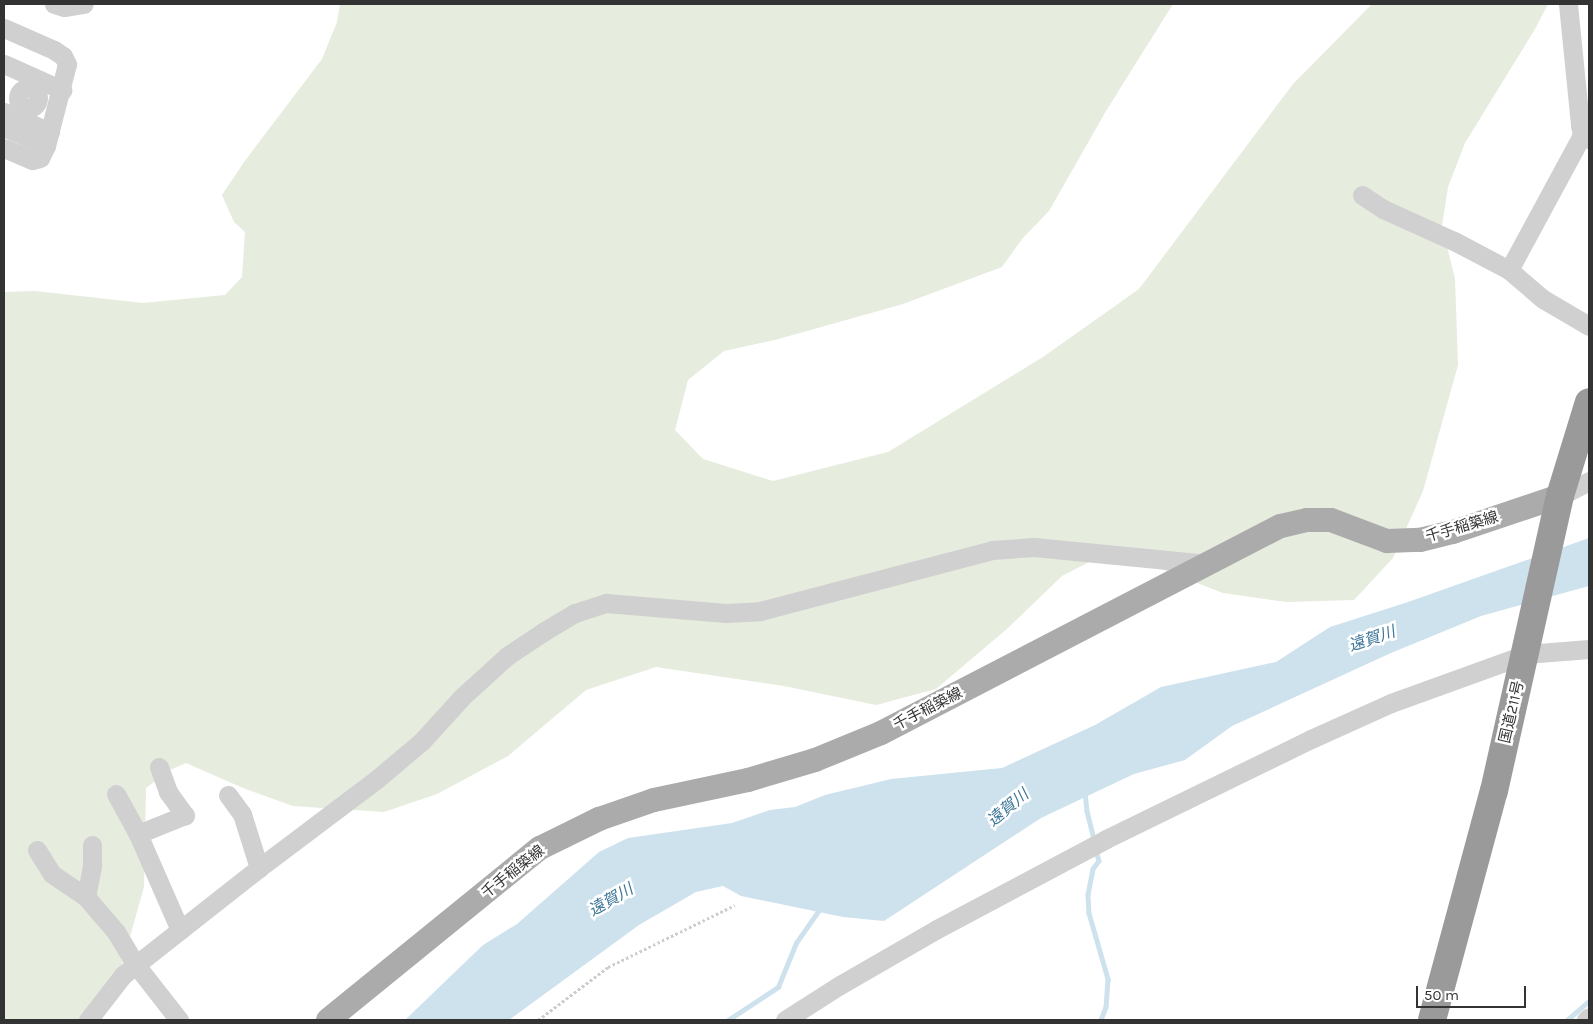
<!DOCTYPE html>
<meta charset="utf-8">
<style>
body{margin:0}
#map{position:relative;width:1593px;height:1024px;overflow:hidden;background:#fff;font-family:Karla,"Noto Sans JP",sans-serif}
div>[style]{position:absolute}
.green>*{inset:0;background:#e6ecde}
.water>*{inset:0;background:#cee2ee}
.stream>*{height:4.5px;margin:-2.25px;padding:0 2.25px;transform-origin:2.25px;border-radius:2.25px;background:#cee2ee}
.path>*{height:2.5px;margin-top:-1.25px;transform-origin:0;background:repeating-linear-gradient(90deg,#cdcdcd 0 2.5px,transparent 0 5px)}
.minor>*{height:19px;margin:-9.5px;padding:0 9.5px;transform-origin:9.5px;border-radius:9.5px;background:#d0d0d0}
.minor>.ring{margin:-9.5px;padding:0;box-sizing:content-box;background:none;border:19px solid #d0d0d0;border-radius:50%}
.major>*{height:24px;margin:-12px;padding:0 12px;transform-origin:12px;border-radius:12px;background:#ababab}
.highway>*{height:28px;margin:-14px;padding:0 14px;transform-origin:14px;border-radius:14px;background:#9a9a9a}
span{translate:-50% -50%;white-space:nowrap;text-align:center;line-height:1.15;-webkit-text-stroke:5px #fff;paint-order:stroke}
.street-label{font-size:15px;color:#333}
.water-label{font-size:16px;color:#3d7698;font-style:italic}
.frame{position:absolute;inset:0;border:5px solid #333;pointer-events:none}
.scale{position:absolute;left:1416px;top:986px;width:110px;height:22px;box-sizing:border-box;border:2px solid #333;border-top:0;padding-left:6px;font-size:15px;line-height:18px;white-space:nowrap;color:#333;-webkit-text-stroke:4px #fff;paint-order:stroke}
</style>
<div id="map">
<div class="green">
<i style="clip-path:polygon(340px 4px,1173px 4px,1106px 111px,1049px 211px,1022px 239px,1002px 267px,903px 304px,775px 340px,724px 351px,688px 380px,675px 430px,703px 459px,773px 481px,888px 452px,1043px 357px,1139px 289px,1293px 84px,1372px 4px,1548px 4px,1535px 29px,1465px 143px,1448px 187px,1442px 226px,1455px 279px,1458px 365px,1423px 491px,1393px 558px,1354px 600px,1286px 602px,1223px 593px,1146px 563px,1097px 558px,1062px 576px,1008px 628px,936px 689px,876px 705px,784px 686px,656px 667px,586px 690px,508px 756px,437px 794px,384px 812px,293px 806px,243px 788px,186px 763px,170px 770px,146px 788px,144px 887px,122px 965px,83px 1020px,4px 1020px,4px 292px,35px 291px,143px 303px,225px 295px,242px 277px,245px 232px,234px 222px,222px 195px,244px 162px,322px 59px,337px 22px)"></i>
</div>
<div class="water">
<i style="clip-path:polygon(1589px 538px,1589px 586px,1481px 616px,1391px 653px,1232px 726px,1185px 760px,1134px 774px,1041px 818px,884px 921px,843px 917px,741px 896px,723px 886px,696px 892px,639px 925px,509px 1020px,405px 1020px,483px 945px,517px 924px,599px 852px,628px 838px,732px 823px,770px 810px,795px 807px,825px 795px,891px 779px,1002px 768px,1095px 725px,1161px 687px,1276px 662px,1330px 627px,1408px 602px)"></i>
</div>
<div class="stream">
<i style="left:1085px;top:792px;width:19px;rotate:84deg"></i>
<i style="left:1087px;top:811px;width:30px;rotate:76deg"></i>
<i style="left:1096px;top:850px;width:11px;rotate:75deg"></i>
<i style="left:1099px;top:861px;width:10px;rotate:127deg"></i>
<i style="left:1093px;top:869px;width:26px;rotate:101deg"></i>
<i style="left:1088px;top:895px;width:18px;rotate:87deg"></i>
<i style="left:1089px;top:913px;width:69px;rotate:73.9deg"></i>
<i style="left:1108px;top:979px;width:28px;rotate:94deg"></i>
<i style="left:1106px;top:1007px;width:14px;rotate:111deg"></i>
<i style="left:728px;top:1020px;width:60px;rotate:-33.4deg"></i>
<i style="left:778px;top:987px;width:48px;rotate:-67.8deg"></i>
<i style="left:796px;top:943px;width:44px;rotate:-55.2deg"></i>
<i style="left:1567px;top:1020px;width:29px;rotate:-41deg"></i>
</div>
<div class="path">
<i style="left:538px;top:1020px;width:88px;rotate:-37.1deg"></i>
<i style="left:608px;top:967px;width:141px;rotate:-26deg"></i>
</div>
<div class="minor">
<i style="left:54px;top:4px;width:10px;rotate:17deg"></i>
<i style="left:64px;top:7px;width:20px;rotate:-9deg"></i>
<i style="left:1568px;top:4px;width:122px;rotate:84.3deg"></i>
<i style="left:1580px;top:125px;width:10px;rotate:79deg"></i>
<i style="left:1582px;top:135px;width:8px;rotate:30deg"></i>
<i style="left:4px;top:28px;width:55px;rotate:23.7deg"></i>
<i style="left:54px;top:50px;width:11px;rotate:34deg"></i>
<i style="left:63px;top:56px;width:9px;rotate:63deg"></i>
<i style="left:67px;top:64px;width:85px;rotate:104.4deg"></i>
<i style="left:46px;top:146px;width:13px;rotate:117deg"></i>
<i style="left:40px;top:158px;width:8px;rotate:166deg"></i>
<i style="left:32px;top:160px;width:30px;rotate:-157deg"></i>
<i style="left:4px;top:64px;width:64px;rotate:24.1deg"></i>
<i class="ring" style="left:18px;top:88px;width:1px;height:1px"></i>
<i style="left:4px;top:112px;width:50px;rotate:23.5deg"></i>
<i style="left:4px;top:127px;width:46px;rotate:24.3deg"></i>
<i style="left:1362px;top:195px;width:25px;rotate:34deg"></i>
<i style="left:1383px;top:209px;width:78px;rotate:24.3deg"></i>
<i style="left:1454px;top:241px;width:62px;rotate:27.8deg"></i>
<i style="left:1509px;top:270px;width:45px;rotate:40.5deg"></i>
<i style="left:1543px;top:299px;width:53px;rotate:30.4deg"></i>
<i style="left:1509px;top:270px;width:153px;rotate:-61.6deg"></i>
<i style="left:1560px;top:496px;width:33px;rotate:-27deg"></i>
<i style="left:159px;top:767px;width:27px;rotate:70deg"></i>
<i style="left:168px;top:792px;width:29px;rotate:54deg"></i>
<i style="left:185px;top:815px;width:51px;rotate:158deg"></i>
<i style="left:138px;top:834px;width:105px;rotate:66.4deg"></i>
<i style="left:116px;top:794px;width:46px;rotate:61.2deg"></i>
<i style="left:228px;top:795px;width:24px;rotate:54deg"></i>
<i style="left:242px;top:814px;width:57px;rotate:72.5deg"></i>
<i style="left:37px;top:850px;width:28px;rotate:58deg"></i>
<i style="left:52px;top:874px;width:41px;rotate:34.1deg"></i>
<i style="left:86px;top:897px;width:46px;rotate:49.4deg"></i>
<i style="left:116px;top:932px;width:39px;rotate:59deg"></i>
<i style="left:136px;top:965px;width:70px;rotate:52deg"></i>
<i style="left:86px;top:897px;width:33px;rotate:-79deg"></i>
<i style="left:92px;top:865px;width:20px;rotate:-90deg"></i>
<i style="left:88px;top:1020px;width:57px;rotate:-52.1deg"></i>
<i style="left:123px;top:975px;width:173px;rotate:-38.2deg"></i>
<i style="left:259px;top:868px;width:148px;rotate:-37deg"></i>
<i style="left:377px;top:779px;width:59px;rotate:-40.2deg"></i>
<i style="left:422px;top:741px;width:59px;rotate:-47.7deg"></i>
<i style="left:462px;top:697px;width:61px;rotate:-42.3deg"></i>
<i style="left:507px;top:656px;width:43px;rotate:-33.7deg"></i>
<i style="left:543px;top:632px;width:37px;rotate:-31deg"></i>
<i style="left:575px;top:613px;width:33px;rotate:-18deg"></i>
<i style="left:606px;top:603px;width:120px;rotate:4.8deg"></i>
<i style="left:726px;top:613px;width:34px;rotate:-3deg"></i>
<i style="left:760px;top:611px;width:240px;rotate:-14.7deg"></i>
<i style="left:992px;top:550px;width:42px;rotate:-4.1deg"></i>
<i style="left:1034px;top:547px;width:175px;rotate:5.6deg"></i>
<i style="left:785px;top:1020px;width:65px;rotate:-32.5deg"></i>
<i style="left:840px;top:985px;width:112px;rotate:-30deg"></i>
<i style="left:937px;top:929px;width:191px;rotate:-28deg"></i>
<i style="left:1106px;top:839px;width:228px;rotate:-26deg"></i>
<i style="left:1311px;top:739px;width:88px;rotate:-24.2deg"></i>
<i style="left:1391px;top:703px;width:144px;rotate:-19.9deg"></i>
<i style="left:1526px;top:654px;width:63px;rotate:-4.5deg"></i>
<i style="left:1586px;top:1020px;width:4px;rotate:-45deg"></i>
</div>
<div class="major">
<i style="left:328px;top:1020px;width:273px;rotate:-39.1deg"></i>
<i style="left:540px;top:848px;width:66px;rotate:-26.2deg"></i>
<i style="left:599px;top:819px;width:58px;rotate:-19.1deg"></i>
<i style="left:654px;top:800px;width:96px;rotate:-12deg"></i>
<i style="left:748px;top:780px;width:70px;rotate:-16.6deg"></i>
<i style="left:815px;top:760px;width:71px;rotate:-22.2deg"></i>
<i style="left:881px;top:733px;width:450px;rotate:-27.4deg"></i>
<i style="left:1281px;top:526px;width:27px;rotate:-13deg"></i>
<i style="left:1307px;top:520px;width:24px"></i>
<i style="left:1331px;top:520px;width:60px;rotate:20.6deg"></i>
<i style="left:1387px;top:541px;width:33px;rotate:-2deg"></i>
<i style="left:1420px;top:540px;width:34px;rotate:-14deg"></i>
<i style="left:1453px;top:532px;width:113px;rotate:-18.6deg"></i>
</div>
<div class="highway">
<i style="left:1432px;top:1020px;width:237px;rotate:-74.9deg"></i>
<i style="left:1494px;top:791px;width:302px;rotate:-77.4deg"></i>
<i style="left:1560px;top:496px;width:98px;rotate:-72.9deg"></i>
</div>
<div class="street-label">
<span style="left:1462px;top:527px;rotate:-16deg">千手稲築線</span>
<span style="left:928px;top:709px;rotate:-27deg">千手稲築線</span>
<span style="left:1512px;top:712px;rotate:-77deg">国道211号</span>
<span style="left:513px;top:872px;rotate:-38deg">千手稲築線</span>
</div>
<div class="water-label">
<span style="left:1372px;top:639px;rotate:-19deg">遠賀川</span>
<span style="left:1008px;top:808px;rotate:-40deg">遠賀川</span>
<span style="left:611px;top:900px;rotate:-30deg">遠賀川</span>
</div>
<div class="frame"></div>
<div class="scale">50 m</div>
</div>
